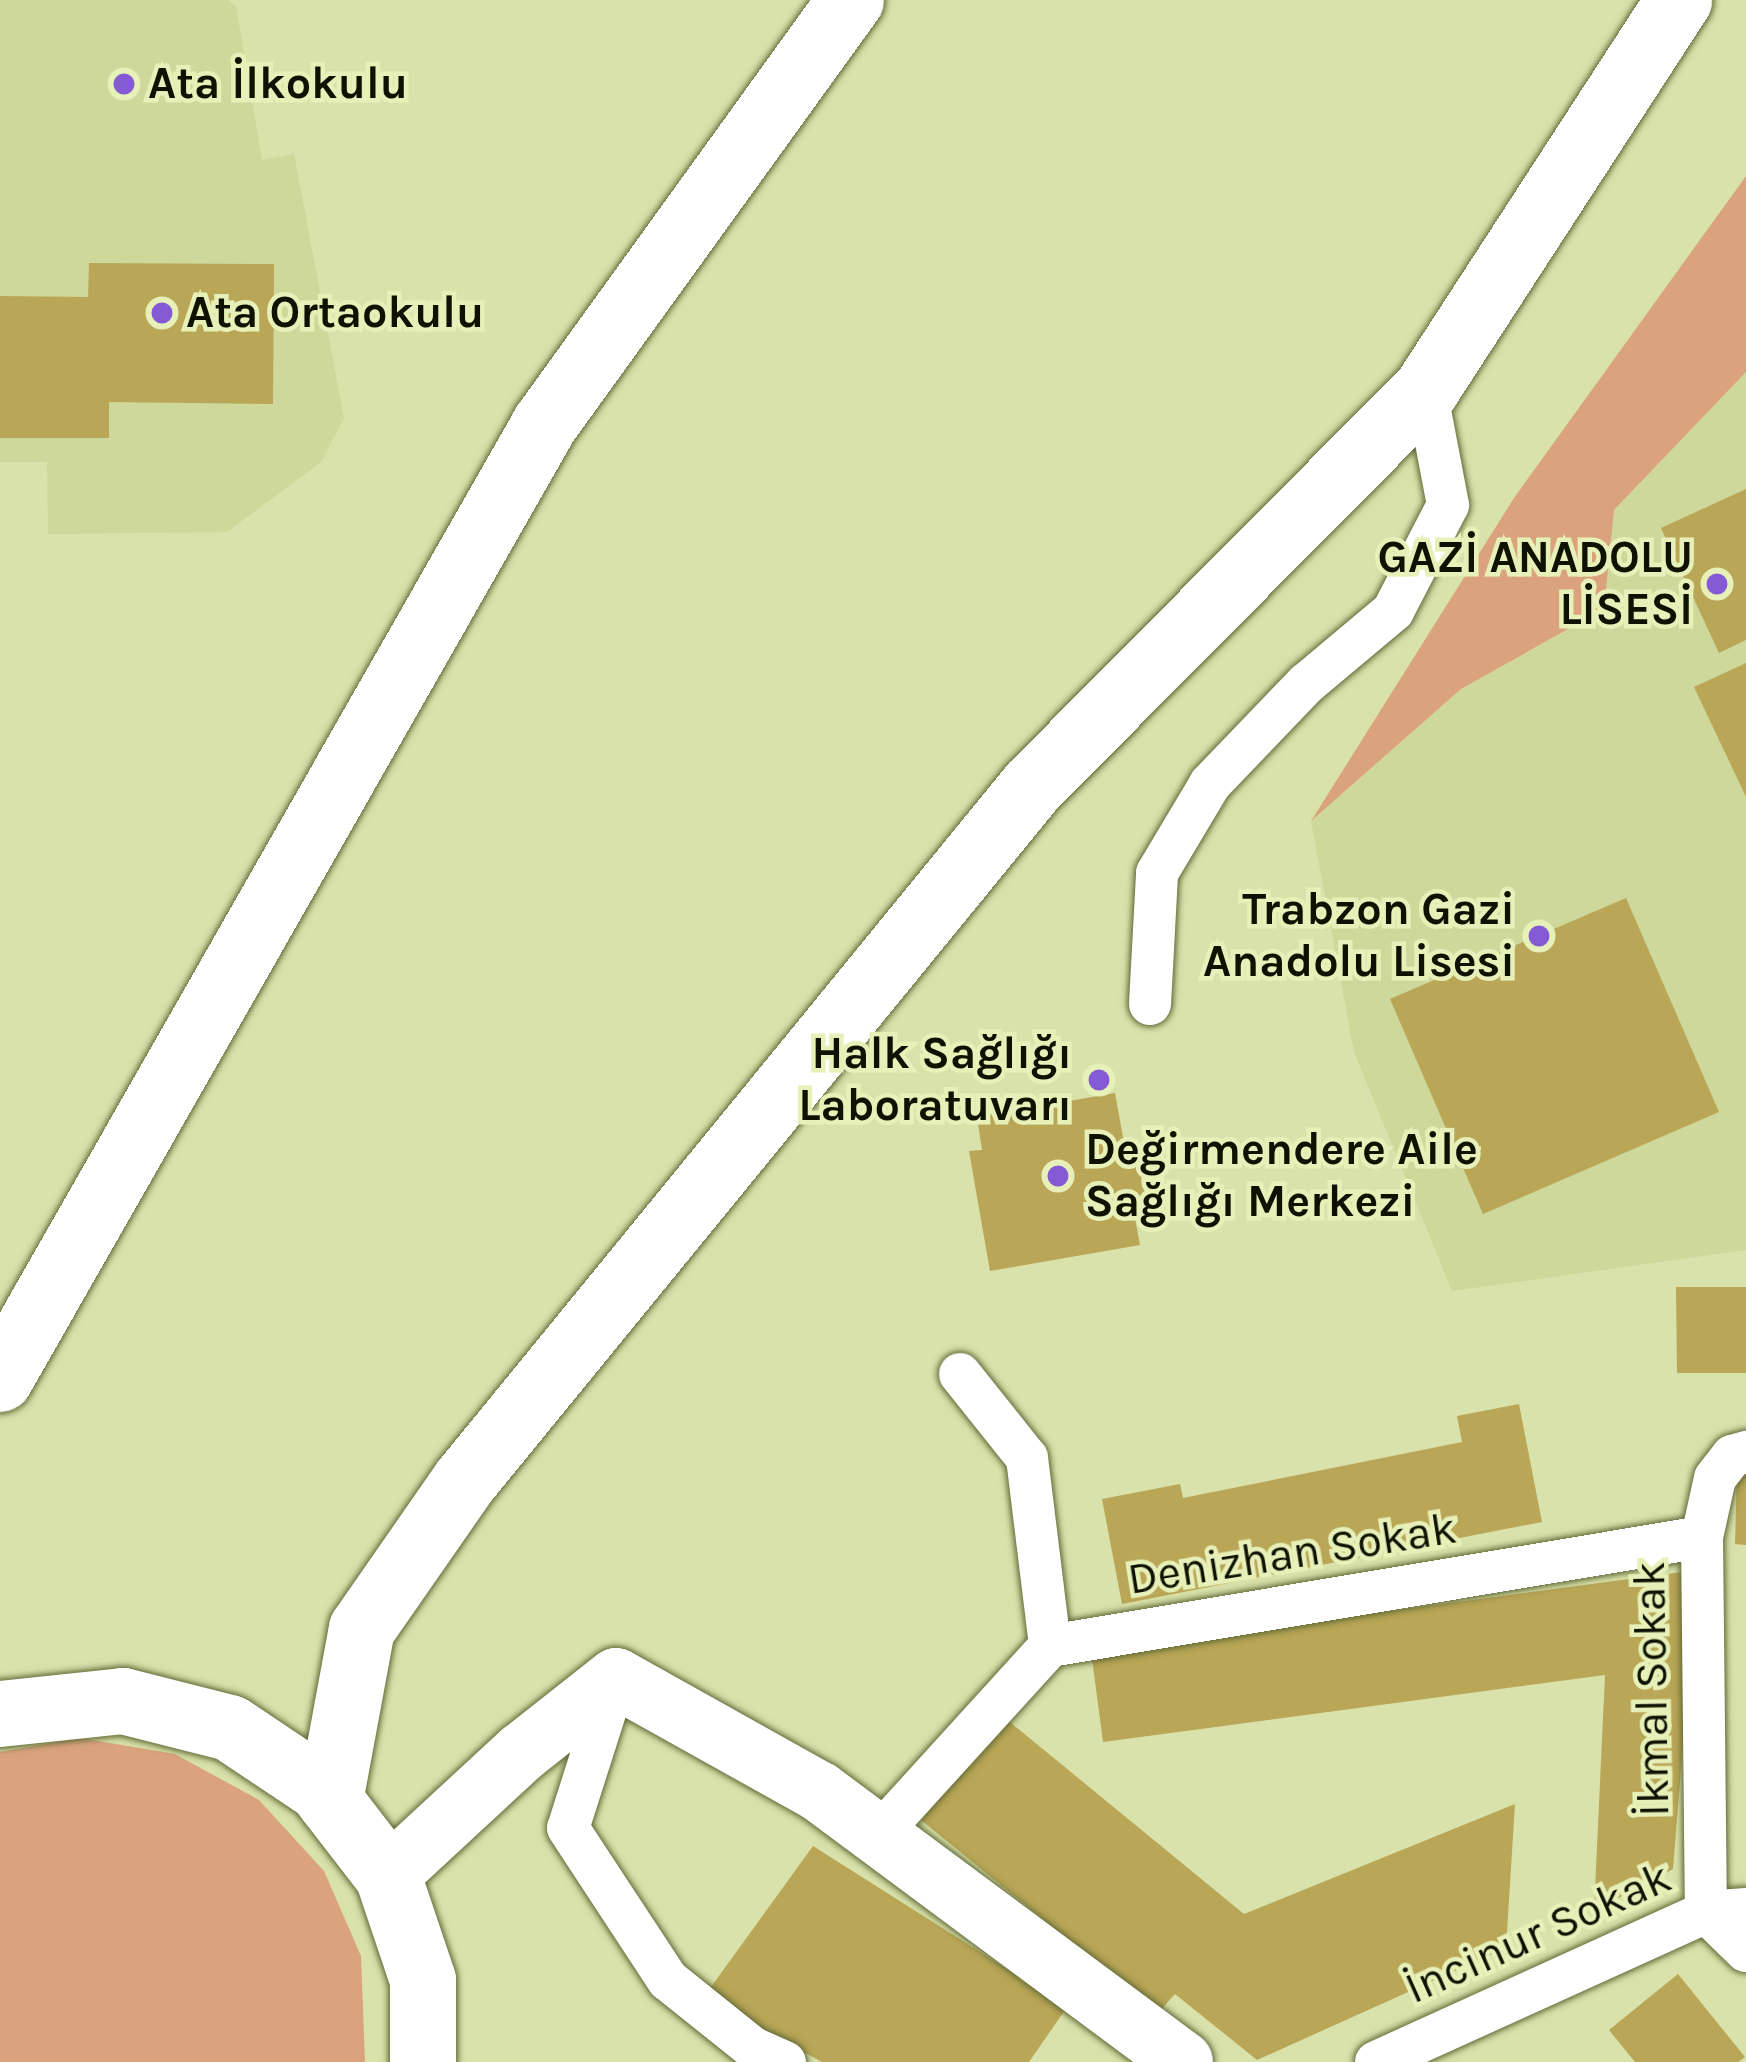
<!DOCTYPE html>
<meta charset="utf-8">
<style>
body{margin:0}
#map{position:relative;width:1746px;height:2062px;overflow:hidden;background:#d9e2ab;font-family:Karla,sans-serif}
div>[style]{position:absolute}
.built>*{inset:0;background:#ced89a}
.green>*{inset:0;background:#daa37e}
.building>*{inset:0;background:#b9a656}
.roads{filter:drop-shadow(0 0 3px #636a37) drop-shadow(0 0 3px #636a37)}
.street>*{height:42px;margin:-21px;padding:0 21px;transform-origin:21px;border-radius:21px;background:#fff}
.secondary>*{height:60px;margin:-30px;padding:0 30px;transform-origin:30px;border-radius:30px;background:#fff}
.primary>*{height:66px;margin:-33px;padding:0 33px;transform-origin:33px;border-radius:33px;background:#fff}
.dots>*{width:33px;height:33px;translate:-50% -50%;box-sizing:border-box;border:6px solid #e6f0b8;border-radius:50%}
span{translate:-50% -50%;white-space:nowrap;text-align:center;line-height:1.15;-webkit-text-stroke:9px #e6f0b8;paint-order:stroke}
.poi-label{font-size:45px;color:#0f1201;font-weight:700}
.left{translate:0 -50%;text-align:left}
.right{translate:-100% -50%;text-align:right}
.street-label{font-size:45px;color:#0f1201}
</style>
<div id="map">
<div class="built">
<i style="clip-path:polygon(0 0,228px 0,236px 7px,262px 160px,294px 154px,344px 418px,321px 462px,227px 532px,48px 534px,47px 462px,0 462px)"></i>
<i style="clip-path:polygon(1746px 372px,1746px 1250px,1452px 1291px,1354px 1052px,1311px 821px,1461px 689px,1604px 610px,1614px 510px)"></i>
</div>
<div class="green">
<i style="clip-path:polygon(1746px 176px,1746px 372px,1614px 510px,1604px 609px,1461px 689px,1311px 821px,1514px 498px)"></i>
<i style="clip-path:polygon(80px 1738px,175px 1754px,259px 1800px,324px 1871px,361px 1956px,365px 2062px,0 2062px,0 1752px)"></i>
</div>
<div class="building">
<i style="clip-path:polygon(89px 263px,274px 264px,273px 404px,109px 402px,109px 438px,0 438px,0 296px,88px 297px)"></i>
<i style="clip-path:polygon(1746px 489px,1746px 640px,1719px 653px,1661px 528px)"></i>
<i style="clip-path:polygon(1746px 663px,1746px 797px,1694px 687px)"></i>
<i style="clip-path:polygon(1626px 898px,1719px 1112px,1483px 1214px,1390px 999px)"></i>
<i style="clip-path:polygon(1115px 1093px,1125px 1148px,1137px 1146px,1146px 1200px,1132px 1202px,1140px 1245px,990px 1271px,969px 1151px,982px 1150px,977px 1117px)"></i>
<i style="clip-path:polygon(1676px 1287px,1746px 1287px,1746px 1373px,1677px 1373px)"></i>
<i style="clip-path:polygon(1519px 1404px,1542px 1522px,1122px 1604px,1102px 1499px,1180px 1484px,1183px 1498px,1462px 1442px,1457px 1416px)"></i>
<i style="clip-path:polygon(1737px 1471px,1746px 1471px,1746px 1545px,1735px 1544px)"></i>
<i style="clip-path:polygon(1697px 1570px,1673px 1869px,1594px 1911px,1605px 1675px,1103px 1742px,1091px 1651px)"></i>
<i style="clip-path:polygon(1005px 1718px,1244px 1914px,1515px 1804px,1506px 1948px,1257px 2060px,1175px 1994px,1158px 2013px,921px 1820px)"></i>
<i style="clip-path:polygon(813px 1846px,1067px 2007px,1029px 2062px,822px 2062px,703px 1998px)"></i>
<i style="clip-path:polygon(1678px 1974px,1745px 2057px,1738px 2062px,1635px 2062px,1609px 2030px)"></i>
</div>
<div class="roads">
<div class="street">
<i style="left:1150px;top:1004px;width:131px;rotate:-86.9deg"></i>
<i style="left:1157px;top:873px;width:104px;rotate:-59.2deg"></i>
<i style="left:1210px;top:784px;width:139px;rotate:-46.2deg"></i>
<i style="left:1306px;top:684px;width:114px;rotate:-40deg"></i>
<i style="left:1393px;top:611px;width:119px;rotate:-62.6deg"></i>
<i style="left:1448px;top:505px;width:117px;rotate:-100.8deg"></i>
<i style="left:960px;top:1374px;width:107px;rotate:51.4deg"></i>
<i style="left:1027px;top:1458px;width:189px;rotate:83deg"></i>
<i style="left:1702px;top:1537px;width:375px;rotate:89.4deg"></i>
<i style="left:1706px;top:1912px;width:56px;rotate:44.3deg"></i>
<i style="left:616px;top:1678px;width:157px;rotate:107.7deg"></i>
<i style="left:568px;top:1828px;width:182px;rotate:56.7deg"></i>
<i style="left:668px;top:1980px;width:109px;rotate:38.7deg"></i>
<i style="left:753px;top:2048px;width:35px;rotate:24deg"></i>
<i style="left:878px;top:1835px;width:256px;rotate:-47.7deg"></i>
<i style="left:1050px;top:1646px;width:661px;rotate:-9.49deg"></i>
<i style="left:1702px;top:1537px;width:60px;rotate:-77.6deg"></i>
<i style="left:1715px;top:1478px;width:28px;rotate:-52deg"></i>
<i style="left:1732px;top:1456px;width:15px;rotate:-16deg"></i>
<i style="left:1376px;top:2062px;width:362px;rotate:-24.4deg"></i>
<i style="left:1706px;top:1912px;width:40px;rotate:-4.3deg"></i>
</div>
<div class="secondary">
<i style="left:388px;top:1876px;width:181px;rotate:-42.8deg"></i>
<i style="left:521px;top:1753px;width:121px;rotate:-38.3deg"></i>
<i style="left:616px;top:1678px;width:234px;rotate:29.2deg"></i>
<i style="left:820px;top:1792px;width:452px;rotate:36.6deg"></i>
</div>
<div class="primary">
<i style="left:0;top:1379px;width:1100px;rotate:-60.29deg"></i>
<i style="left:545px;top:424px;width:523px;rotate:-54.18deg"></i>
<i style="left:0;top:1714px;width:124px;rotate:-6deg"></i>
<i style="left:123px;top:1701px;width:110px;rotate:14.2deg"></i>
<i style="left:230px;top:1728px;width:110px;rotate:33.8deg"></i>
<i style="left:321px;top:1789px;width:110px;rotate:52.4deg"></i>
<i style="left:388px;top:1876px;width:110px;rotate:71.4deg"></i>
<i style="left:423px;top:1980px;width:82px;rotate:90deg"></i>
<i style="left:330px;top:1801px;width:175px;rotate:-79.5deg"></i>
<i style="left:362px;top:1629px;width:180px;rotate:-55.2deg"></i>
<i style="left:465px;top:1481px;width:896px;rotate:-50.75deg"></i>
<i style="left:1032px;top:787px;width:559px;rotate:-45.22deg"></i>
<i style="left:1426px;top:390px;width:465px;rotate:-57deg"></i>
</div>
</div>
<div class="dots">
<i style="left:124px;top:84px;background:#845bd5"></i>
<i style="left:162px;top:313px;background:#845bd5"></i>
<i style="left:1717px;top:584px;background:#845bd5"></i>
<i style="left:1539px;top:936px;background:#845bd5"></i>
<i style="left:1099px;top:1080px;background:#845bd5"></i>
<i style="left:1058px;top:1176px;background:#845bd5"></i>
</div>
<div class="poi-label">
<span class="left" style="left:148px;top:84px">Ata İlkokulu</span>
<span class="left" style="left:186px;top:313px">Ata Ortaokulu</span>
<span class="right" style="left:1693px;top:584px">GAZİ ANADOLU<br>LİSESİ</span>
<span class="right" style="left:1515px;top:936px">Trabzon Gazi<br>Anadolu Lisesi</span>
<span class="right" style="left:1072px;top:1080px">Halk Sağlığı<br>Laboratuvarı</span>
<span class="left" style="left:1085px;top:1176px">Değirmendere Aile<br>Sağlığı Merkezi</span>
</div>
<div class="street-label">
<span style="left:1292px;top:1554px;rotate:-9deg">Denizhan Sokak</span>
<span style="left:1652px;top:1689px;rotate:-91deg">İkmal Sokak</span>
<span style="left:1538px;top:1933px;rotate:-24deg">İncinur Sokak</span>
</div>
</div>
